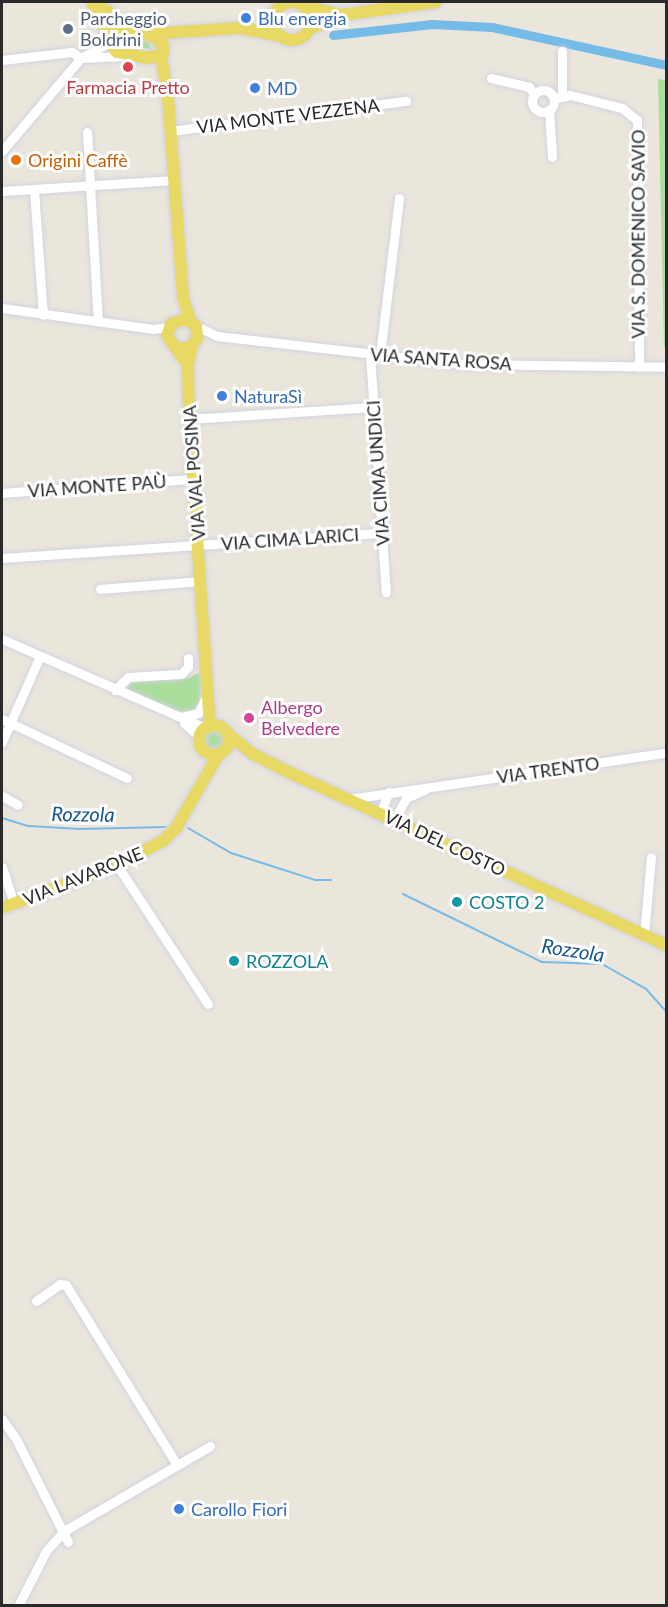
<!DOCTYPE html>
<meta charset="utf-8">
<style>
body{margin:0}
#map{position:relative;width:668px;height:1607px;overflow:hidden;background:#ebe6dc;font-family:Lato,sans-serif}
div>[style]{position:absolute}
.green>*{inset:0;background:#aade9c}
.round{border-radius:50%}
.stream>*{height:2px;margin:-1px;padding:0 1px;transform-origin:1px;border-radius:1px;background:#75bbe7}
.canal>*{height:9px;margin:-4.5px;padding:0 4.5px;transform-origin:4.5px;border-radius:4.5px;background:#75bbe7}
.roads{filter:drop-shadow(0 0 2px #d2d3e1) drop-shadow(0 0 2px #d2d3e1)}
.minor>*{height:9px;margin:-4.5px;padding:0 4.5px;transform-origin:4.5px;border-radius:4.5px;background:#fff}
.minor>.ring{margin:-4.5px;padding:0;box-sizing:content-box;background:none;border:9px solid #fff;border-radius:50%}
.major>*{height:12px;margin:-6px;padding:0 6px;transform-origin:6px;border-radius:6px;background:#e8d964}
.major>.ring{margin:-6px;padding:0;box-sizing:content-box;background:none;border:12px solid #e8d964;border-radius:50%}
.dots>*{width:16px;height:16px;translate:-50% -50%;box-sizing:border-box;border:3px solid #fff;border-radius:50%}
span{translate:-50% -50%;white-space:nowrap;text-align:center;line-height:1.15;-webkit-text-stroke:6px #fff;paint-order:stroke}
.shop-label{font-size:18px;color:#366cbe}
.left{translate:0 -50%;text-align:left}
.service-label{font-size:18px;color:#4e5e75}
.health-label{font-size:18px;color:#be3a42}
.street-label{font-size:18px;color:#292929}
.food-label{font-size:18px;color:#c56008}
.hotel-label{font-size:18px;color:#b23c85}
.culture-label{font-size:18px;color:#0d838f}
.water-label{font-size:20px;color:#165791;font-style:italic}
.frame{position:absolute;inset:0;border:3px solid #292929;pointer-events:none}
</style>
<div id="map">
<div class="green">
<i style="clip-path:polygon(122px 34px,148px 42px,152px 49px,121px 45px,116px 39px)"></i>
<i style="clip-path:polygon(658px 79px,666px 80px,666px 347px,664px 347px)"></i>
<i style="clip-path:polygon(202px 671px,199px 708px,187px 715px,126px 690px,132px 681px,188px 678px)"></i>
<i class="round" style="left:204px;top:731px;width:20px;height:20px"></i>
</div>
<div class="stream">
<i style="left:2px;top:818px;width:28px;rotate:17deg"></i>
<i style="left:29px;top:826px;width:51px;rotate:3.4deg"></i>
<i style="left:80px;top:829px;width:86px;rotate:-1.3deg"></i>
<i style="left:188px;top:828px;width:50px;rotate:30.2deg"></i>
<i style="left:231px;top:853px;width:88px;rotate:17.8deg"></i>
<i style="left:315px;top:880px;width:16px"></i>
<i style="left:403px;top:894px;width:155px;rotate:26.1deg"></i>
<i style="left:542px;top:962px;width:60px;rotate:1.9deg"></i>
<i style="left:602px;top:964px;width:51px;rotate:29.6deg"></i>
<i style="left:646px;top:989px;width:30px;rotate:48deg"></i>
</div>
<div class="canal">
<i style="left:333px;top:35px;width:100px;rotate:-6.3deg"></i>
<i style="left:432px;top:24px;width:60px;rotate:2.9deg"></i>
<i style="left:492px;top:27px;width:178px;rotate:12.3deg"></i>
</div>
<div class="roads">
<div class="minor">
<i style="left:562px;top:51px;width:46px;rotate:90deg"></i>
<i style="left:2px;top:60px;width:70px;rotate:-6.5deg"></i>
<i style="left:72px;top:52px;width:11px;rotate:34deg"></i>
<i style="left:81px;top:58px;width:42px;rotate:-2.7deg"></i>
<i style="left:491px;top:78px;width:39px;rotate:13deg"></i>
<i style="left:529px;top:87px;width:9px;rotate:54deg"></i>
<i class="ring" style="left:532px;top:90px;width:13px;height:13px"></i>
<i style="left:554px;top:99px;width:16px;rotate:-14deg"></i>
<i style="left:570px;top:95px;width:54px;rotate:14deg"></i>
<i style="left:622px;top:108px;width:19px;rotate:39deg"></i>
<i style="left:637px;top:120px;width:247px;rotate:89.5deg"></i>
<i style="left:549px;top:110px;width:47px;rotate:86.3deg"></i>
<i style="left:171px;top:131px;width:237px;rotate:-7.3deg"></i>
<i style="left:87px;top:132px;width:190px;rotate:86.7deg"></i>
<i style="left:2px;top:151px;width:122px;rotate:-49.7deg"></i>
<i style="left:81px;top:58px;width:31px;rotate:-29deg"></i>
<i style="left:34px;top:190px;width:125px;rotate:85.9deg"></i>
<i style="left:2px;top:191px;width:173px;rotate:-3.6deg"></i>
<i style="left:2px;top:308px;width:152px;rotate:7.9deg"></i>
<i style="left:153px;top:329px;width:15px;rotate:-8deg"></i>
<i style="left:196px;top:326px;width:23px;rotate:25deg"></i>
<i style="left:217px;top:336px;width:247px;rotate:6.5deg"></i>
<i style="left:462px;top:364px;width:204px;rotate:0.8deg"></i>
<i style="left:370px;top:354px;width:239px;rotate:86.2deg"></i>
<i style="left:380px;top:355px;width:158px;rotate:-83.1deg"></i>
<i style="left:189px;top:419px;width:184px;rotate:-3.7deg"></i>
<i style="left:2px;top:493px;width:192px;rotate:-4.2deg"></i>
<i style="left:2px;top:558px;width:381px;rotate:-3.8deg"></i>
<i style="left:100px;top:589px;width:101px;rotate:-4.5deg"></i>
<i style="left:2px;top:639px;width:223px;rotate:23.6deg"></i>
<i style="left:115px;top:690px;width:18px;rotate:-45deg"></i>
<i style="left:128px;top:677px;width:53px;rotate:-3.2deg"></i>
<i style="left:181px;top:674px;width:10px;rotate:-45deg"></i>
<i style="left:188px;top:667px;width:9px;rotate:-90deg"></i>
<i style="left:181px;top:717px;width:17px;rotate:-13deg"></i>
<i style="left:198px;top:713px;width:18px;rotate:-63deg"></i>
<i style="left:2px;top:719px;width:138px;rotate:25.3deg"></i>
<i style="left:184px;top:723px;width:21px;rotate:41deg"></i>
<i style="left:2px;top:742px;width:94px;rotate:-66.2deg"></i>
<i style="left:2px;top:796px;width:18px;rotate:29deg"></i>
<i style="left:349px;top:799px;width:320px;rotate:-8.3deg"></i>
<i style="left:380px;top:813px;width:23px;rotate:-67deg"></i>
<i style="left:394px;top:820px;width:25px;rotate:-61deg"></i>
<i style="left:406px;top:798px;width:20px;rotate:-24deg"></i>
<i style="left:117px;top:865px;width:166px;rotate:56.8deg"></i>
<i style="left:2px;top:867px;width:38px;rotate:72deg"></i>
<i style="left:644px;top:935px;width:78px;rotate:-84.9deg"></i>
<i style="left:36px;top:1301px;width:29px;rotate:-35deg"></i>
<i style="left:60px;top:1284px;width:6px;rotate:9deg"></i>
<i style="left:66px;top:1285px;width:211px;rotate:58.3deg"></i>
<i style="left:2px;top:1419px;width:24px;rotate:55deg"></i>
<i style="left:16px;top:1439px;width:115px;rotate:63.2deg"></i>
<i style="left:18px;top:1606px;width:62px;rotate:-63deg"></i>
<i style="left:46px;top:1551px;width:27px;rotate:-48deg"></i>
<i style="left:64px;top:1531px;width:169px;rotate:-30.2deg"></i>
</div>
<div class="major">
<i style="left:94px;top:2px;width:47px;rotate:35.4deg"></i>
<i class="ring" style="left:273px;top:2px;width:26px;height:26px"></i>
<i style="left:93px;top:5px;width:34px;rotate:63deg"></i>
<i style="left:303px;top:6px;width:39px;rotate:13deg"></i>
<i style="left:121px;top:28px;width:34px;rotate:15deg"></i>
<i style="left:154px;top:37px;width:12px;rotate:42deg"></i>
<i style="left:163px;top:45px;width:9px;rotate:90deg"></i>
<i style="left:163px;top:54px;width:16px;rotate:165deg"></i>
<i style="left:148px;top:58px;width:32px;rotate:-169deg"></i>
<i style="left:117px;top:52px;width:16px;rotate:-130deg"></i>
<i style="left:107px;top:40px;width:9px;rotate:-69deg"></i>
<i style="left:110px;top:32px;width:12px;rotate:-20deg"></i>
<i style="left:309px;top:29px;width:36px;rotate:-23deg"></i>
<i style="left:342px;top:15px;width:95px;rotate:-7.9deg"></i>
<i style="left:149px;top:34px;width:91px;rotate:-3.8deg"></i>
<i style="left:240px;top:28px;width:42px;rotate:11deg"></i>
<i style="left:161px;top:56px;width:42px;rotate:80.3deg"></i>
<i style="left:168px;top:97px;width:202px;rotate:85.7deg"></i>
<i style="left:183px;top:298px;width:23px;rotate:72deg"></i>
<i style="left:192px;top:346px;width:19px;rotate:102deg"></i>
<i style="left:188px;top:365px;width:54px;rotate:88.9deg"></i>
<i style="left:189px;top:419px;width:308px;rotate:86.1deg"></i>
<i style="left:176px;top:348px;width:13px"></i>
<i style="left:189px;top:348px;width:12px;rotate:-48deg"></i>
<i style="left:197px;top:339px;width:13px;rotate:-94deg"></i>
<i style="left:196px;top:326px;width:12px;rotate:-145deg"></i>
<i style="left:186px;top:319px;width:16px;rotate:162deg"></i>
<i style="left:171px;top:324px;width:13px;rotate:108deg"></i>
<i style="left:167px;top:336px;width:36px;rotate:54deg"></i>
<i class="ring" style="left:199px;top:725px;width:18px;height:18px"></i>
<i style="left:228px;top:734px;width:32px;rotate:39deg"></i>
<i style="left:253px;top:754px;width:37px;rotate:27deg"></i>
<i style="left:286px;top:771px;width:418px;rotate:24.6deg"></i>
<i style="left:2px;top:908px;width:123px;rotate:-20.5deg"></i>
<i style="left:117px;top:865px;width:52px;rotate:-27.6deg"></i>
<i style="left:163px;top:841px;width:18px;rotate:-45deg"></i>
<i style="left:176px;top:828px;width:84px;rotate:-60.1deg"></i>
</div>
</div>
<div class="dots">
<i style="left:246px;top:18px;background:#3f7fe0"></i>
<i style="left:68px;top:29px;background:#5c6f8a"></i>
<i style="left:128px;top:67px;background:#e0444e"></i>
<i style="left:255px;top:88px;background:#3f7fe0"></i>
<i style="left:16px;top:160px;background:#e8710a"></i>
<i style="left:222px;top:396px;background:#3f7fe0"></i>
<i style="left:249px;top:718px;background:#d1479c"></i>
<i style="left:457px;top:902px;background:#0f9aa8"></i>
<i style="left:234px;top:961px;background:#0f9aa8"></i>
<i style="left:179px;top:1509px;background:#3f7fe0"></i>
</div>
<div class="shop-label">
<span class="left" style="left:258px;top:18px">Blu energia</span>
<span class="left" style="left:267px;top:88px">MD</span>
<span class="left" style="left:234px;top:396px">NaturaSì</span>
<span class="left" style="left:191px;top:1509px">Carollo Fiori</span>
</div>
<div class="service-label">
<span class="left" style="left:80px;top:29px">Parcheggio<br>Boldrini</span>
</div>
<div class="health-label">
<span style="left:128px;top:87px">Farmacia Pretto</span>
</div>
<div class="street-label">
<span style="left:288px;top:116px;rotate:-7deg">VIA MONTE VEZZENA</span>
<span style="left:638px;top:234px;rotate:-90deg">VIA S. DOMENICO SAVIO</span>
<span style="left:441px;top:359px;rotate:4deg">VIA SANTA ROSA</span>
<span style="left:194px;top:473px;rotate:-94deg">VIA VAL POSINA</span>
<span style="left:378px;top:473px;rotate:-94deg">VIA CIMA UNDICI</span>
<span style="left:97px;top:486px;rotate:-4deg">VIA MONTE PAÙ</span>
<span style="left:290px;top:539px;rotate:-4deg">VIA CIMA LARICI</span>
<span style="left:548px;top:770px;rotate:-8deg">VIA TRENTO</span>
<span style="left:445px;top:843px;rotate:25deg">VIA DEL COSTO</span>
<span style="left:83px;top:876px;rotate:-22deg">VIA LAVARONE</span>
</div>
<div class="food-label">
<span class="left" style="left:28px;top:160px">Origini Caffè</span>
</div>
<div class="hotel-label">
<span class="left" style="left:261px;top:718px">Albergo<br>Belvedere</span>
</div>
<div class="culture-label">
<span class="left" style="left:469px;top:902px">COSTO 2</span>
<span class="left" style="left:246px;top:961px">ROZZOLA</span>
</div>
<div class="water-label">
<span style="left:83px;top:814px;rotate:1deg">Rozzola</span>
<span style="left:573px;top:950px;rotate:9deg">Rozzola</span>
</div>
<div class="frame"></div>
</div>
